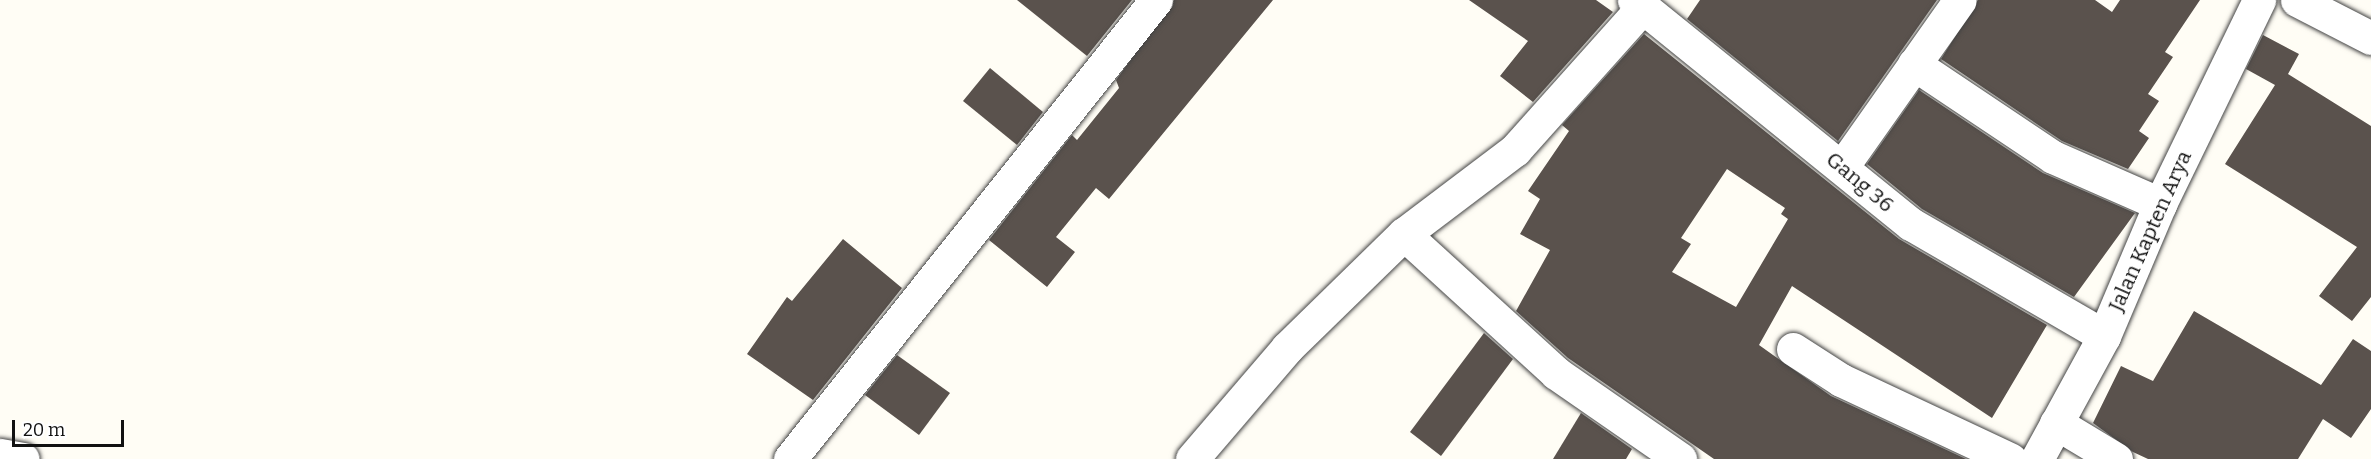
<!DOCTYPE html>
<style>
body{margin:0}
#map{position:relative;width:2371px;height:459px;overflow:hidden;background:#fffdf5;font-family:Bitter,serif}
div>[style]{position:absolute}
.building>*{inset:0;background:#5a524d}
.roads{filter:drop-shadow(0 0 2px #444) drop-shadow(0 0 2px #444)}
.minor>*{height:33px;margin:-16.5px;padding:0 16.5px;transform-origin:16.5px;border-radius:16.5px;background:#fff}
span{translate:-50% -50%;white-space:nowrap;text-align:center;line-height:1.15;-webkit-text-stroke:6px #fff;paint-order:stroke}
.street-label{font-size:21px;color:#111}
.scale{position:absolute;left:12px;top:420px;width:112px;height:27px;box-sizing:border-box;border:3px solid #111;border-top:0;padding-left:8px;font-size:18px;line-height:21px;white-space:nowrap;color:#111;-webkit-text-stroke:4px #fff;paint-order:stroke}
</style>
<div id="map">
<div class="building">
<i style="clip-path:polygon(1017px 0,1132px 0,1087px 56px)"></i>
<i style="clip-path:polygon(1174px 0,1273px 0,1109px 199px,1096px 188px,1056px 237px,1075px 252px,1047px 287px,989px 240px,1072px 135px,1077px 140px,1119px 88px,1116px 80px)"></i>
<i style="clip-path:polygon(1469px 0,1596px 0,1613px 12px,1533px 102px,1500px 76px,1528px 41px)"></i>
<i style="clip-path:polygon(1700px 0,1937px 0,1838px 141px,1687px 19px)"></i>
<i style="clip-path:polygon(1978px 0,2095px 0,2112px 12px,2120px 0,2200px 0,2165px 52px,2173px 57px,2148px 94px,2159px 101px,2139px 131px,2149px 138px,2128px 169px,2062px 141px,1941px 59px)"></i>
<i style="clip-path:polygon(evenodd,1644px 34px,1899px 239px,2047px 325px,1992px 418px,1792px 286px,1759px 345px,1831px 396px,1966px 459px,1714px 459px,1568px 358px,1516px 311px,1550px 250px,1520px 234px,1540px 199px,1528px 191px,1569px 131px,1562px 125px,1644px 34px,1727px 169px,1785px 208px,1781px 214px,1788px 219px,1736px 307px,1672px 272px,1691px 244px,1681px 238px,1727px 169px)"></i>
<i style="clip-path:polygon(2263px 35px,2299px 54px,2288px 74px,2371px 126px,2371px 297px,2352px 321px,2319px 296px,2357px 247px,2225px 164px,2275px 85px,2246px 69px)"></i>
<i style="clip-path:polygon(990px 68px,1043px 112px,1017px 145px,963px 101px)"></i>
<i style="clip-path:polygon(1919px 90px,2043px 173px,2135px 213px,2074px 297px,1922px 209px,1867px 164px)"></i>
<i style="clip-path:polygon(843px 239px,902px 288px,813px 400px,747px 354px,787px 297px,792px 301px)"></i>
<i style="clip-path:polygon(2194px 311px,2321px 385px,2353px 339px,2371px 351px,2371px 409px,2351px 438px,2323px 419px,2298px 459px,2148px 459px,2133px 452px,2093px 423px,2121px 366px,2153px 381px)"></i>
<i style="clip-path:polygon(1484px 333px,1513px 359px,1441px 456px,1410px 432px)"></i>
<i style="clip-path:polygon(897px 355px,950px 393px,919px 435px,865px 395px)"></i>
<i style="clip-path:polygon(1581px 413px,1632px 449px,1626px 459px,1553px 459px)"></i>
</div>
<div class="roads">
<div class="minor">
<i style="left:1634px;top:0;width:356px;rotate:39deg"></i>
<i style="left:1911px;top:224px;width:223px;rotate:30.1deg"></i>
<i style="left:2297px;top:0;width:83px;rotate:27.2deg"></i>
<i style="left:1914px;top:64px;width:167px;rotate:33.8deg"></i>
<i style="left:2053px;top:157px;width:117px;rotate:23.7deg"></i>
<i style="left:1842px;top:167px;width:204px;rotate:-54.8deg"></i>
<i style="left:1404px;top:234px;width:206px;rotate:42.4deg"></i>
<i style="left:1556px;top:373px;width:151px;rotate:34.7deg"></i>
<i style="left:1793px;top:349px;width:57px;rotate:32.9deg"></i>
<i style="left:1841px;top:380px;width:187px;rotate:25.1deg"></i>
<i style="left:2056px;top:423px;width:70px;rotate:31deg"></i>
<i style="left:0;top:455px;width:23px;rotate:10deg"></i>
<i style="left:790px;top:459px;width:587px;rotate:-51.43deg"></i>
<i style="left:1192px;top:459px;width:146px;rotate:-49.4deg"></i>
<i style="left:1287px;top:348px;width:163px;rotate:-44.3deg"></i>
<i style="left:1404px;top:234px;width:139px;rotate:-37.1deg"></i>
<i style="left:1515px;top:150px;width:192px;rotate:-48.2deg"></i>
<i style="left:2037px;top:459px;width:140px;rotate:-61.4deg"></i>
<i style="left:2104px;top:336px;width:143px;rotate:-67deg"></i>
<i style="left:2160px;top:204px;width:227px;rotate:-64.1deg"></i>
</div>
</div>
<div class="street-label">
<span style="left:1860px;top:182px;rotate:40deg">Gang 36</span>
<span style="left:2150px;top:231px;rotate:-66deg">Jalan Kapten Arya</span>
</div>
<div class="scale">20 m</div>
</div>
